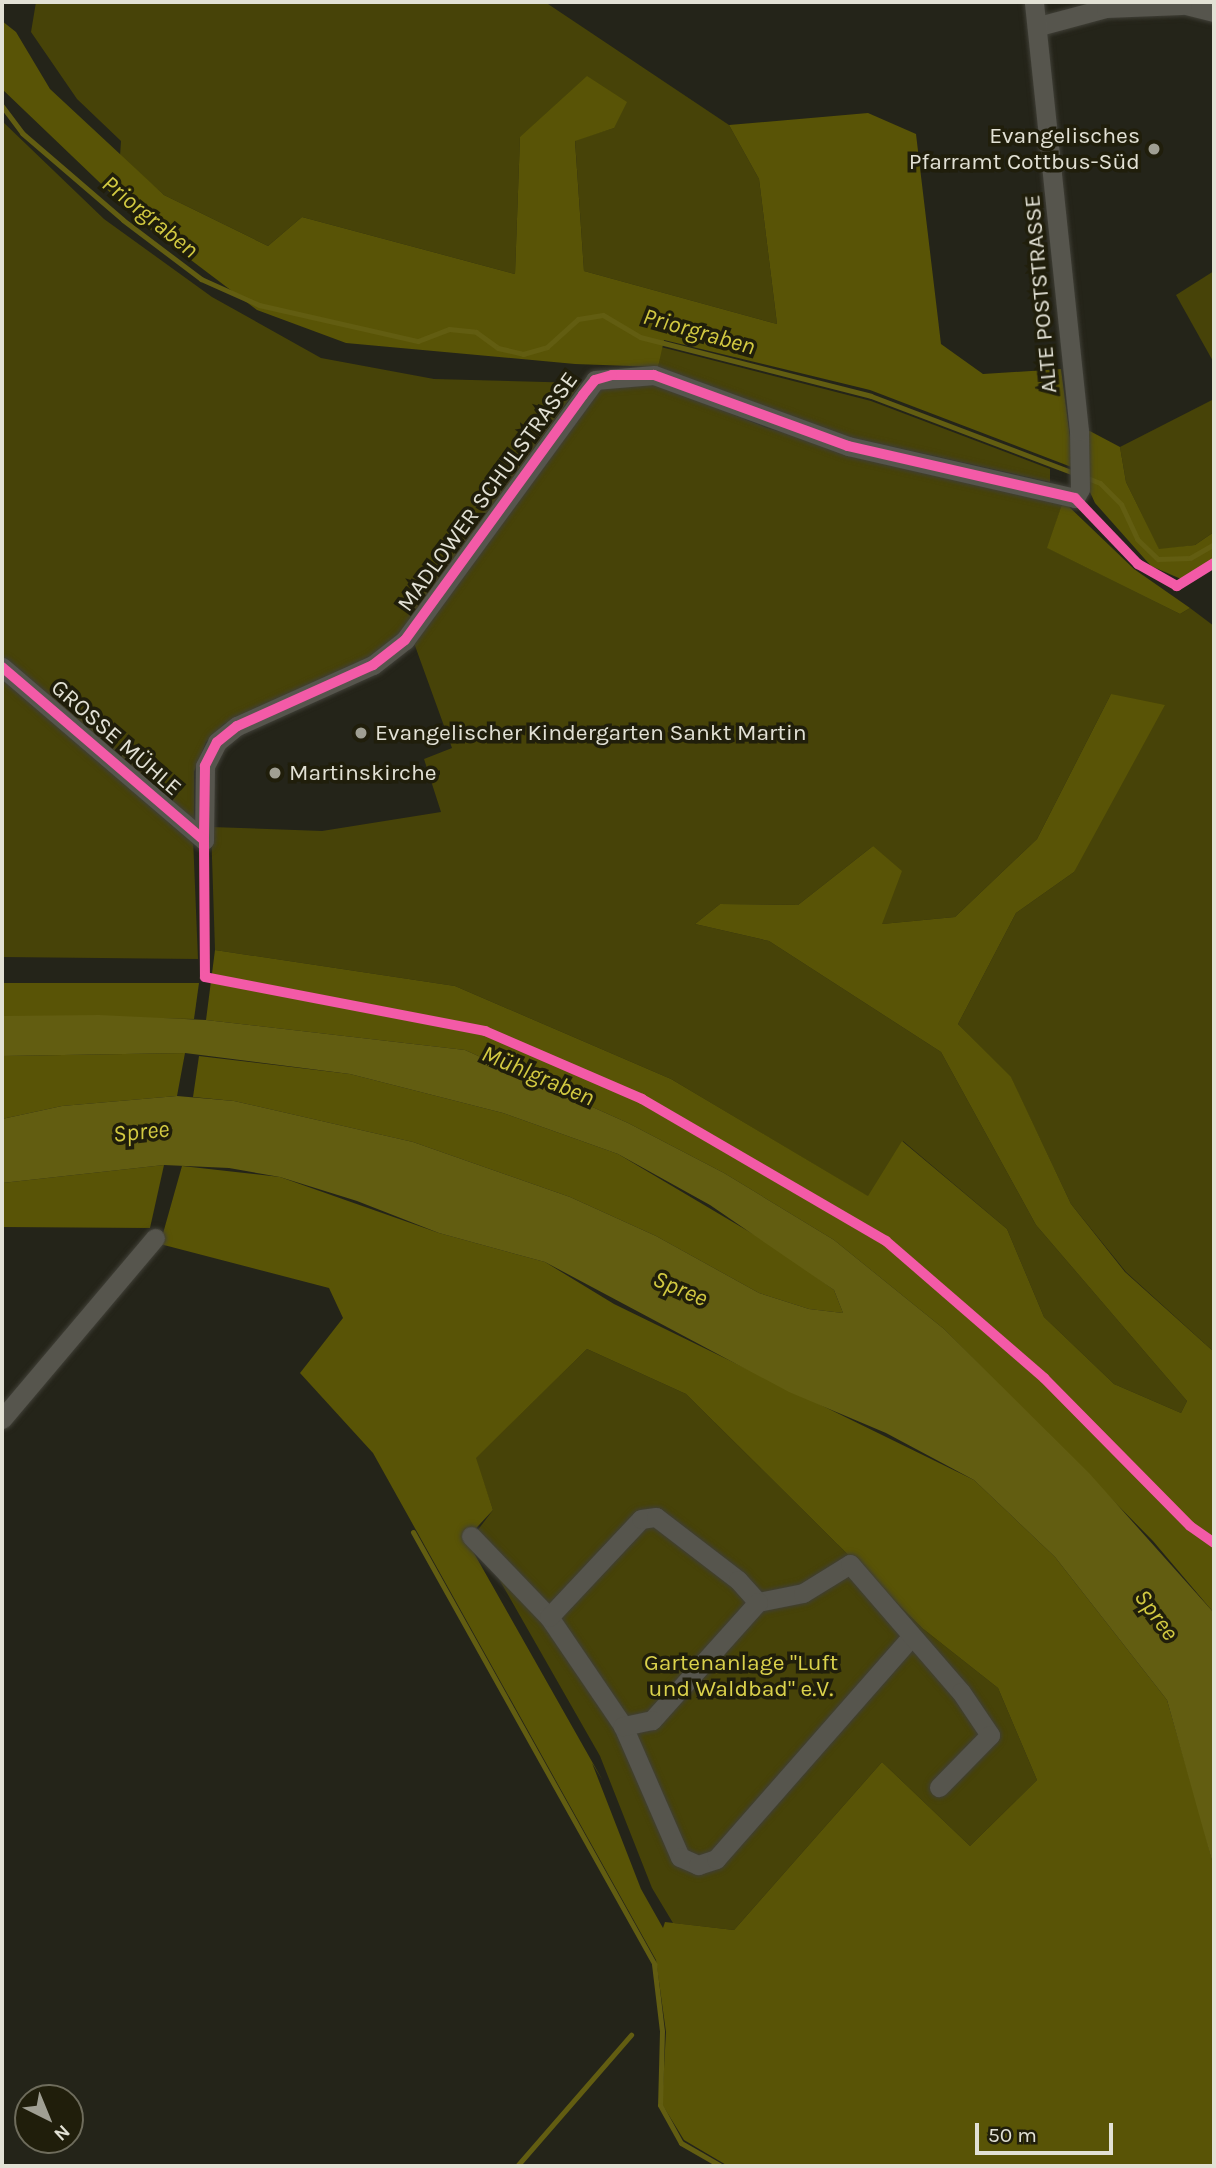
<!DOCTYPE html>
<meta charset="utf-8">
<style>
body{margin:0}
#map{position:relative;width:1216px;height:2168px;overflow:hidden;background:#242419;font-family:Karla,sans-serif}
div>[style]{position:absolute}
.green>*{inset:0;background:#474308}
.forest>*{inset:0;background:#595406}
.water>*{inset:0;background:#625d11}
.stream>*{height:5px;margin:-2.5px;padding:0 2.5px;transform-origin:2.5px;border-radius:2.5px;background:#625d11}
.roads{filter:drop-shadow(0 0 2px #403f37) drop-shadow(0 0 2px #403f37)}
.street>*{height:19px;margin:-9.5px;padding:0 9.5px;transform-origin:9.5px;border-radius:9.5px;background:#56554d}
.cycleway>*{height:10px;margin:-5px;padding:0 5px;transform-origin:5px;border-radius:5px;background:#f35aa7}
.dots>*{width:19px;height:19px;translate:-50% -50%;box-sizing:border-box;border:4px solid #201e0b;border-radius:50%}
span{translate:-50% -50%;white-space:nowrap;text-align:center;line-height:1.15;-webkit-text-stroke:7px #201e0b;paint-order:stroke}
.poi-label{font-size:23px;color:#e2e1d5}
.right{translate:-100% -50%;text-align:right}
.left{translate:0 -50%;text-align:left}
.street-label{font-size:23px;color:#e2e1d5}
.park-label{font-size:23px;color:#dbd24c}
.water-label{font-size:24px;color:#d2c941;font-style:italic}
.frame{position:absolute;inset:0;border:4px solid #e2e1d5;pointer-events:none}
.north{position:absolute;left:14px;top:2084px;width:70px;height:70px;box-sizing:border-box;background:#201e0b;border:2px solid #6e6c5c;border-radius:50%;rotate:137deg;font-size:19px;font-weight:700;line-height:28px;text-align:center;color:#e2e1d5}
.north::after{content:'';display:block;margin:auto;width:24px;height:32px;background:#a09f93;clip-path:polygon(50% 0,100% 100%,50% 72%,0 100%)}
.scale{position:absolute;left:975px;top:2123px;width:138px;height:32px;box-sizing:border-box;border:4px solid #e2e1d5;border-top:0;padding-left:9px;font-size:21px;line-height:24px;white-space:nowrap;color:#e2e1d5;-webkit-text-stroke:5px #201e0b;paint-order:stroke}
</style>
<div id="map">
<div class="green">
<i style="clip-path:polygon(36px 2px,548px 4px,729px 125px,759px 179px,777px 324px,584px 271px,575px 140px,614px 128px,520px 137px,515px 274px,302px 217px,268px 246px,164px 195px,120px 156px,121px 141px,77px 99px,31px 32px)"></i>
<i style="clip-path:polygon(2px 121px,104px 219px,212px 297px,321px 358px,434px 379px,581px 383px,401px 633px,372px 659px,224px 724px,206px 742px,194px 772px,194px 823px,2px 657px)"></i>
<i style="clip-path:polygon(1214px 271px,1214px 363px,1176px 295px)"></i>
<i style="clip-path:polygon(661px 347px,871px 401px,1050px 469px,1050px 482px,818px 430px,658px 367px)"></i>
<i style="clip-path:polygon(651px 382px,767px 428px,934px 475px,1063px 501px,1048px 548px,1180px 614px,1190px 608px,1214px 626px,1214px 1352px,1126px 1272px,1071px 1204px,1011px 1078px,958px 1024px,1016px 913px,1074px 872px,1111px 694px,1037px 839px,955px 917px,882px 924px,873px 846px,798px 905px,720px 904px,695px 924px,769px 941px,941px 1052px,1036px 1225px,1187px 1401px,1181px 1413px,1114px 1384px,1044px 1317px,1007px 1229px,903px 1141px,869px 1197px,671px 1079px,455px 986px,215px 950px,211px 827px,322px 831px,441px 812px,424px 759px,452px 748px,414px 643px,602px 388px)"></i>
<i style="clip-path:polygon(1214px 399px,1214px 532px,1195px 545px,1159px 550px,1126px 482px,1120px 447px)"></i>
<i style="clip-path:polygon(2px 675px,193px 838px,198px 959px,2px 957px)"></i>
<i style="clip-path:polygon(587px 1349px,686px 1394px,922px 1628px,998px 1688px,1037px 1780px,970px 1846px,882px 1762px,734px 1930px,673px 1923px,652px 1888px,600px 1756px,474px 1535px,493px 1510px,475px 1458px)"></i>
</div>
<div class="forest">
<i style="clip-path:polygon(2px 21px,16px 32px,50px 89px,164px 195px,268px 246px,302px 217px,515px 274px,520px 137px,587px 76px,627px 102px,614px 128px,575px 141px,584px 271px,777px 324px,759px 179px,729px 125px,868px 113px,916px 134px,941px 344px,983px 374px,1061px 369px,1074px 468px,870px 390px,664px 340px,658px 367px,575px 364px,346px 343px,257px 310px,142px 223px,2px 89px)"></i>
<i style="clip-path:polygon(1086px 429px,1120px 447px,1126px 482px,1159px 549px,1195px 545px,1214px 532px,1214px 559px,1181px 579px,1151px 566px,1095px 503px,1089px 490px)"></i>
<i style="clip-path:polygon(1063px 501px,1134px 569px,1190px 608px,1180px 614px,1047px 548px)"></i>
<i style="clip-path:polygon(1111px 694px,1165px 705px,1074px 872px,1016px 913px,958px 1024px,1011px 1077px,1071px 1204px,1125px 1272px,1214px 1352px,1214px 1613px,1153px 1541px,944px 1329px,834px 1240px,724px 1173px,628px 1123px,465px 1050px,206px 1020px,215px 950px,455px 986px,671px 1079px,868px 1196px,902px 1141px,1007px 1229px,1044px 1317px,1114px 1384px,1181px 1413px,1187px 1401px,1036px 1225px,941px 1052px,769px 941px,695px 924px,720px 904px,798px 905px,873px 846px,902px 871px,882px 924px,955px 917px,1037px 839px)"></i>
<i style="clip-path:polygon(2px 983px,199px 983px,194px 1019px,2px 1016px)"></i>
<i style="clip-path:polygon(185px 1053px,177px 1096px,62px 1106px,2px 1119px,2px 1056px)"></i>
<i style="clip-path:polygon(199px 1056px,350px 1074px,503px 1113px,618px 1154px,775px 1247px,834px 1290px,843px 1313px,809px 1309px,759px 1293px,656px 1236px,570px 1197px,413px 1142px,234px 1101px,193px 1097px)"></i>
<i style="clip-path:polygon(164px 1165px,150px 1228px,2px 1227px,2px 1183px)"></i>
<i style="clip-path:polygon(evenodd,182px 1166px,280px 1177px,439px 1233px,545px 1262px,614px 1304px,974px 1480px,1055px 1557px,1167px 1700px,1201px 1818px,1214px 1868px,1214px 2166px,728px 2166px,684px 2140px,662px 2104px,666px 2032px,656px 1960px,373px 1453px,300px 1373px,343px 1318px,329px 1288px,160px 1244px,182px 1166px,587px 1349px,686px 1394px,922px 1628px,998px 1688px,1037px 1780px,970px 1846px,882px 1762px,734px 1930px,665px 1922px,663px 1928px,641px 1889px,592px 1763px,603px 1781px,466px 1539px,493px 1510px,476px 1458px,587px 1349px)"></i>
</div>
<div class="water">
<i style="clip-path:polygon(99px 1015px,206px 1020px,465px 1050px,628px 1123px,724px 1173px,834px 1240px,944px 1329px,1089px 1473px,1214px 1613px,1214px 1868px,1167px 1700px,1055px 1557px,974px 1480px,886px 1433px,789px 1392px,545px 1262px,439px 1233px,357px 1201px,280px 1177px,229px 1168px,164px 1165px,2px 1183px,2px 1119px,62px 1106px,177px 1096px,234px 1101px,413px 1142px,570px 1197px,656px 1236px,759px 1293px,809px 1309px,843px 1313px,834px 1290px,710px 1205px,618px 1154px,503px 1113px,350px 1074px,185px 1053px,2px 1056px,2px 1016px)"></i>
</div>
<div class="stream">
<i style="left:2px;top:106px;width:34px;rotate:53deg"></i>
<i style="left:22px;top:133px;width:133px;rotate:40.7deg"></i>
<i style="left:123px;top:220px;width:98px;rotate:37.1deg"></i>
<i style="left:201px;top:279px;width:64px;rotate:24.1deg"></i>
<i style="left:259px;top:305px;width:163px;rotate:12.8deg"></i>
<i style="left:418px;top:341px;width:33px;rotate:-21deg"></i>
<i style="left:449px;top:329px;width:27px;rotate:6deg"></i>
<i style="left:476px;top:332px;width:27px;rotate:36deg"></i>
<i style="left:498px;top:348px;width:26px;rotate:13deg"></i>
<i style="left:523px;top:354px;width:25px;rotate:-16deg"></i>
<i style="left:547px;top:347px;width:42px;rotate:-42.1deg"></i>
<i style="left:578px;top:319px;width:25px;rotate:-9deg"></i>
<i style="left:603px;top:315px;width:43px;rotate:30.7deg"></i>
<i style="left:640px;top:337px;width:238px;rotate:14.3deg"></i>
<i style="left:871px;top:396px;width:219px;rotate:20.8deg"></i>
<i style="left:1085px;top:477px;width:16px;rotate:22deg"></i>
<i style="left:1100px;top:483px;width:30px;rotate:45deg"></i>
<i style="left:1121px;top:504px;width:38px;rotate:65deg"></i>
<i style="left:1137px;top:539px;width:29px;rotate:44deg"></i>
<i style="left:1158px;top:559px;width:32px;rotate:-2deg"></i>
<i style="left:1190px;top:558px;width:28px;rotate:-30deg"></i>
<i style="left:413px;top:1532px;width:495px;rotate:60.8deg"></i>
<i style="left:654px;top:1964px;width:67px;rotate:83.2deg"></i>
<i style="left:662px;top:2031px;width:74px;rotate:91.5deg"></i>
<i style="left:660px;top:2105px;width:43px;rotate:61.1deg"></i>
<i style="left:681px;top:2143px;width:46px;rotate:29.9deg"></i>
<i style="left:517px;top:2166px;width:174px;rotate:-49deg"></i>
</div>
<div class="roads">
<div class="street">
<i style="left:1174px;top:2px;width:41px;rotate:14deg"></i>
<i style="left:1039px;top:26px;width:69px;rotate:-15deg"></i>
<i style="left:1106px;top:8px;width:76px;rotate:-2.3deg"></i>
<i style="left:2px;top:667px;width:266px;rotate:40.6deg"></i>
<i style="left:204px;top:840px;width:74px;rotate:-89.2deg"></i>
<i style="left:205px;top:766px;width:27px;rotate:-63deg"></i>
<i style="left:217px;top:742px;width:26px;rotate:-39deg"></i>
<i style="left:237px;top:726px;width:149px;rotate:-24.2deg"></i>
<i style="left:373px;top:665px;width:41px;rotate:-38deg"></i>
<i style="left:405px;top:640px;width:322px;rotate:-53.8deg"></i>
<i style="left:595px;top:380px;width:59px;rotate:-4.8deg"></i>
<i style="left:654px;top:375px;width:207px;rotate:20.1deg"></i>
<i style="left:848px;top:446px;width:233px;rotate:12.9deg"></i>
<i style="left:1075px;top:498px;width:10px;rotate:-61deg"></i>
<i style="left:1080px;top:489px;width:58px;rotate:-91deg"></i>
<i style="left:1079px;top:431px;width:431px;rotate:-96deg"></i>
<i style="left:2px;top:1419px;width:237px;rotate:-49.8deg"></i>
<i style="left:471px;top:1536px;width:112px;rotate:46.1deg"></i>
<i style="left:549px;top:1617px;width:132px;rotate:55.8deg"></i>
<i style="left:623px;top:1726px;width:143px;rotate:66.5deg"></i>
<i style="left:680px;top:1857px;width:20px;rotate:24deg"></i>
<i style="left:698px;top:1865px;width:19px;rotate:-18deg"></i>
<i style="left:716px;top:1859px;width:295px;rotate:-48.7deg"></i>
<i style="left:758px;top:1602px;width:46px;rotate:-11.3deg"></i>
<i style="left:803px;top:1593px;width:55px;rotate:-31.7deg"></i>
<i style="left:850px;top:1564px;width:169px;rotate:49.1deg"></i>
<i style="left:961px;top:1692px;width:52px;rotate:56deg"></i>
<i style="left:990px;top:1735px;width:73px;rotate:134.4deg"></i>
<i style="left:549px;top:1617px;width:134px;rotate:-46.8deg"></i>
<i style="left:641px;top:1519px;width:15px;rotate:-8deg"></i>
<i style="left:656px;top:1517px;width:103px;rotate:37.5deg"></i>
<i style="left:738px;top:1580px;width:30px;rotate:48deg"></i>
<i style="left:758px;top:1602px;width:159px;rotate:131.9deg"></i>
<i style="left:652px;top:1720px;width:30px;rotate:168deg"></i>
</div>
</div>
<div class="cycleway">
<i style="left:1214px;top:563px;width:44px;rotate:148.1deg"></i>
<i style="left:1177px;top:586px;width:45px;rotate:-150.6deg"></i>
<i style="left:1138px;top:564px;width:91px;rotate:-133.7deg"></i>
<i style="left:1075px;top:498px;width:233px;rotate:-167.1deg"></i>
<i style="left:848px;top:446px;width:207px;rotate:-159.9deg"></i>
<i style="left:654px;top:375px;width:42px;rotate:180deg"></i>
<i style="left:612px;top:375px;width:18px;rotate:164deg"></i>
<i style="left:595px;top:380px;width:19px;rotate:129deg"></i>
<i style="left:583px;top:395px;width:303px;rotate:126deg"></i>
<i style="left:405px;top:640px;width:41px;rotate:142deg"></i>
<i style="left:373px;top:665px;width:149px;rotate:155.8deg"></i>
<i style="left:237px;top:726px;width:26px;rotate:141deg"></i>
<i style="left:217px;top:742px;width:27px;rotate:117deg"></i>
<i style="left:205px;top:766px;width:74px;rotate:90.8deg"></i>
<i style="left:204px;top:840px;width:137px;rotate:89.6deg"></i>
<i style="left:205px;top:977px;width:285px;rotate:10.9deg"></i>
<i style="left:485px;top:1031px;width:171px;rotate:23.4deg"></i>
<i style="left:642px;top:1099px;width:282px;rotate:30.2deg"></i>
<i style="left:886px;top:1241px;width:209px;rotate:40.9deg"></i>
<i style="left:1044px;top:1378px;width:208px;rotate:45.4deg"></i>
<i style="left:1190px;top:1526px;width:29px;rotate:35deg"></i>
<i style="left:2px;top:667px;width:266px;rotate:40.6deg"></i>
</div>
<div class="dots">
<i style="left:1154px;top:149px;background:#a09f93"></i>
<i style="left:361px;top:733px;background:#a09f93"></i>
<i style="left:275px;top:773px;background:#a09f93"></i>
</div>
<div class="poi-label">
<span class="right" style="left:1140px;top:149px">Evangelisches<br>Pfarramt Cottbus-Süd</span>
<span class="left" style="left:375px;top:733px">Evangelischer Kindergarten Sankt Martin</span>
<span class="left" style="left:289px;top:773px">Martinskirche</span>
</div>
<div class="street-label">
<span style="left:1041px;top:294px;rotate:-95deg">ALTE POSTSTRASSE</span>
<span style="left:488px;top:492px;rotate:-54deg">MADLOWER SCHULSTRASSE</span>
<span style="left:116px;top:738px;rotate:41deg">GROSSE MÜHLE</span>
</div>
<div class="park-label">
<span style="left:741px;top:1676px">Gartenanlage "Luft<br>und Waldbad" e.V.</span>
</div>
<div class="water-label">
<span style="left:150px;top:217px;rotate:39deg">Priorgraben</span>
<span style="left:699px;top:332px;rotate:16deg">Priorgraben</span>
<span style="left:538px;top:1076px;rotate:23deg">Mühlgraben</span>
<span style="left:141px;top:1132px;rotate:-6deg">Spree</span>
<span style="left:680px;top:1289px;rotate:23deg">Spree</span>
<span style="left:1156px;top:1615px;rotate:54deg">Spree</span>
</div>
<div class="frame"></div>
<div class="north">N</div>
<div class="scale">50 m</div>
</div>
